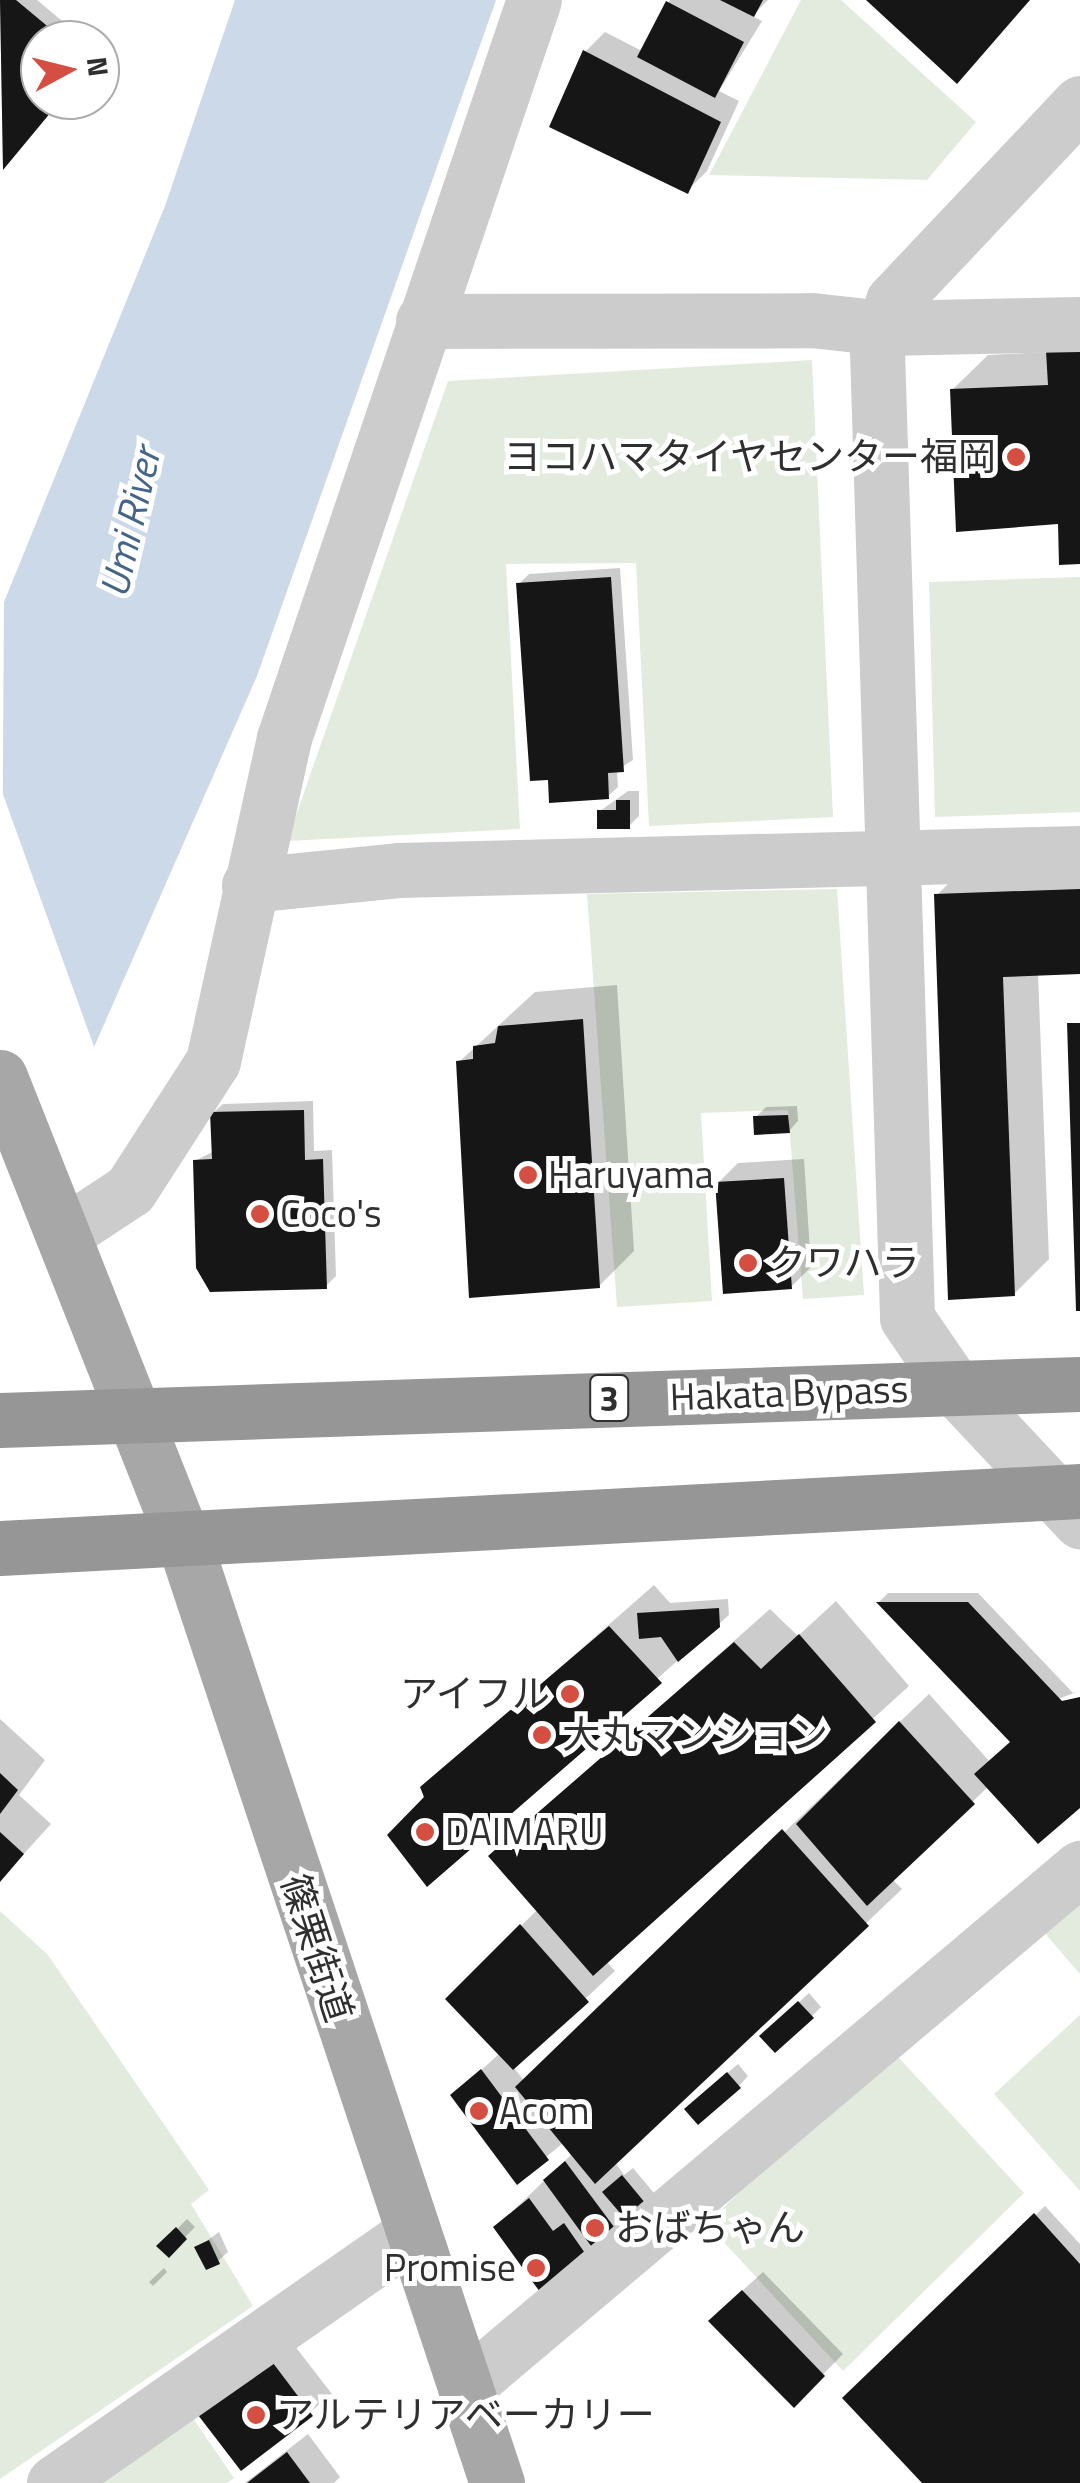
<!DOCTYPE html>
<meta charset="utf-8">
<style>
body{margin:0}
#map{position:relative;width:1080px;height:2483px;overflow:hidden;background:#fff;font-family:"Titillium Web","Noto Sans JP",sans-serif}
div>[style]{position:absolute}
.green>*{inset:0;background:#e3ebde}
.water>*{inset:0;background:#ccd9e9}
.pier>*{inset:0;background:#fff}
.shadow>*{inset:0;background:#0003}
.building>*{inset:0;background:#161616}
.minor>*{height:55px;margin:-27.5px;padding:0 27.5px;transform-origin:27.5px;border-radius:27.5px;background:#ccc}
.major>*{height:55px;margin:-27.5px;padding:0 27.5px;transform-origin:27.5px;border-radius:27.5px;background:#a7a7a7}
.highway>*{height:55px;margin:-27.5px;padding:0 27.5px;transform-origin:27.5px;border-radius:27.5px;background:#969696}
.dots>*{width:28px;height:28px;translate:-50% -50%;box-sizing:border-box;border:5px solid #fff;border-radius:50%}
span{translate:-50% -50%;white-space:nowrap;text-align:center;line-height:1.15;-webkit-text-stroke:10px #fff;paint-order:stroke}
.shield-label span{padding:2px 8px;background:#fff;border:2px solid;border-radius:8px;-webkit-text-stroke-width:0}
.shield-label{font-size:35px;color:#2f2f2f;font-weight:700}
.poi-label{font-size:38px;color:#2f2f2f}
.right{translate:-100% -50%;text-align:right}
.left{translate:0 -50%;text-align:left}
.street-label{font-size:38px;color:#2f2f2f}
.water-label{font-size:40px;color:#44648a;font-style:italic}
.north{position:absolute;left:20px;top:20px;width:100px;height:100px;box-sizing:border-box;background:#fff;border:2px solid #acacac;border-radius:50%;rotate:83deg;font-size:28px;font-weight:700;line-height:40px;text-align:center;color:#2f2f2f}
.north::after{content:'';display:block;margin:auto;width:35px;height:45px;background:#d54e42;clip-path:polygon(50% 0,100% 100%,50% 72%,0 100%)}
</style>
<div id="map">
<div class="green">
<i style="clip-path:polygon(801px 0,841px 0,976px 122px,927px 180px,709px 175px)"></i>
<i style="clip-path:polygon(812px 360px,833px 817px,649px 826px,636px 563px,506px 564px,520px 829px,287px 841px,448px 381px)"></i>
<i style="clip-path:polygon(1080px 577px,1080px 812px,935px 817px,929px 582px)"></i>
<i style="clip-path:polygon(837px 889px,864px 1295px,803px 1299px,788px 1110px,701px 1113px,712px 1301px,617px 1307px,587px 894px)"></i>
<i style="clip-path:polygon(1080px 1888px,1080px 1974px,1037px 1924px)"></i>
<i style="clip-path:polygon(0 1911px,48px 1955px,209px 2190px,191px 2204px,253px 2306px,0 2479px)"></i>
<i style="clip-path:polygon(1080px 2015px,1080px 2191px,994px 2094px)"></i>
<i style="clip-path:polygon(888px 2046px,1024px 2193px,843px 2371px,707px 2224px)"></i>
<i style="clip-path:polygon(190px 2414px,234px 2478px,227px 2483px,90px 2483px)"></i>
</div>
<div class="water">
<i style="clip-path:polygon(235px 0,496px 0,257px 676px,91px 1054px,0 1228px,4px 602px,165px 206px)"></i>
</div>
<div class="pier">
<i style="clip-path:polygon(0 786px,97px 1055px,0 1234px)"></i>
</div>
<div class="shadow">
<i style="clip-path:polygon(0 0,37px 0,85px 40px,40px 40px,40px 100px,60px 100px,3px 166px)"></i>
<i style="clip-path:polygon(670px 0,768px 0,752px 16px,762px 21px,719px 91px,739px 101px,707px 171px,687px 191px,585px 52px,605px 32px,642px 51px)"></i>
<i style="clip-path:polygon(1049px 352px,1080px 562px,1060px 522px,952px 390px,988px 355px)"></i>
<i style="clip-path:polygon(620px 568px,633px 760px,617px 770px,618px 787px,608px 796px,519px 584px,529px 574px)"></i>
<i style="clip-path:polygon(628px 791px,639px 791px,639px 816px,629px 826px,600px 811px)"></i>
<i style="clip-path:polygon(1080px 857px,1080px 972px,1038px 973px,1049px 1259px,1014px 1294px,937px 895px,972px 860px)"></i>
<i style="clip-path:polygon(617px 985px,634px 1251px,599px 1286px,459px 1062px,535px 992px)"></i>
<i style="clip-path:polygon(313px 1101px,314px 1151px,332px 1150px,336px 1276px,326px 1286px,195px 1161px,214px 1151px,213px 1113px,223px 1104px)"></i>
<i style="clip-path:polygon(797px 1106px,798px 1121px,789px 1131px,756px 1117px,766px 1107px)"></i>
<i style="clip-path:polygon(804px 1159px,811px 1267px,791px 1287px,718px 1183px,738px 1163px)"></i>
<i style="clip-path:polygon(654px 1585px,670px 1603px,728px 1599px,729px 1615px,427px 1883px,423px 1788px)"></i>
<i style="clip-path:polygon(888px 1593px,978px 1593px,1073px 1693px,1080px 1691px,1049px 1702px,1080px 1699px,1080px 1805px,991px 1784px,892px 1879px,902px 1889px,615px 2162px,624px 2175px,633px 2168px,654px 2193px,585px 2254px,496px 2227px,573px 2153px,564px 2142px,518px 2181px,453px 2096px,500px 2053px,449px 1999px,538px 1909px,492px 1856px,770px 1609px,798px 1636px,836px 1601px,909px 1686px,606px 1961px,615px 1971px,513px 2066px,524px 2081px,929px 1694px,990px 1762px,1013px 1741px,879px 1602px)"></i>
<i style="clip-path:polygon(0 1719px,45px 1760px,19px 1795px,51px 1824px,0 1880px)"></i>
<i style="clip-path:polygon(809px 1993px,821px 2007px,812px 2016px,772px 2027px)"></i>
<i style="clip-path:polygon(738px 2064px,748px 2076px,739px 2086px,697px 2099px)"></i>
<i style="clip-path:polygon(1045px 2206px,1080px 2244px,1080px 2483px,925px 2483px,845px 2398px)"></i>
<i style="clip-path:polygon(187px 2219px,195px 2227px,169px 2254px,160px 2246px)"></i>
<i style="clip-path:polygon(219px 2232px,228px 2252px,218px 2261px,197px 2248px)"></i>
<i style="clip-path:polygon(164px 2268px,167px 2272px,153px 2286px,149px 2282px)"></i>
<i style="clip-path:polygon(763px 2272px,843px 2354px,794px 2404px,731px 2301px)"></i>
<i style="clip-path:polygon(291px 2341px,332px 2394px,242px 2468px,201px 2415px)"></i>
<i style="clip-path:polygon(308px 2434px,340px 2477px,334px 2483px,245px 2483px)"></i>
</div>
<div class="building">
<i style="clip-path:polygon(0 0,16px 0,64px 40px,40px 40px,40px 100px,61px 100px,3px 170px)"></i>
<i style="clip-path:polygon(720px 0,763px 0,754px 17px)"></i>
<i style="clip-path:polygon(866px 0,1030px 0,957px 84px)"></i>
<i style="clip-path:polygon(666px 1px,744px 42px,715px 98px,637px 57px)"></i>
<i style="clip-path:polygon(583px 50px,721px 122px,688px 194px,549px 127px)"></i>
<i style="clip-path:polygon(1046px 351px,1080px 351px,1080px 564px,1059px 565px,1058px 524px,956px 532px,950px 389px,1048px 385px)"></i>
<i style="clip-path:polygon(611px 577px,624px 772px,608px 773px,609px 799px,549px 803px,548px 780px,530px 781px,516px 583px)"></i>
<i style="clip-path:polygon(616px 800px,630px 800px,630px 829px,597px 829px,597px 810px,616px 810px)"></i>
<i style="clip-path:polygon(1080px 889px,1080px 974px,1003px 977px,1015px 1296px,948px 1300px,934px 894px)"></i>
<i style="clip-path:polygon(583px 1019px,600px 1288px,469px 1298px,456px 1061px,473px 1059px,473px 1046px,495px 1043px,498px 1026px)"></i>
<i style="clip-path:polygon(1067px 1023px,1080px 1023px,1080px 1311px,1076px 1311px)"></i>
<i style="clip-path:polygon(304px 1110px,305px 1160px,323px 1159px,327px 1289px,210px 1292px,196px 1268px,193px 1160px,212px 1159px,210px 1112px)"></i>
<i style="clip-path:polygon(788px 1115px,790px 1133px,754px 1135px,753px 1116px)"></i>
<i style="clip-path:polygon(784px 1178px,792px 1289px,723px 1294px,715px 1182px)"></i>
<i style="clip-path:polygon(876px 1602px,968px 1602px,1062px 1701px,1080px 1697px,1080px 1808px,1038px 1844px,974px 1774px,1010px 1742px)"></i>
<i style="clip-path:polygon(719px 1608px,720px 1627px,678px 1662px,661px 1637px,639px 1639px,637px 1613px)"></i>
<i style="clip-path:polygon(609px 1626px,662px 1683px,427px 1887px,387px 1835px,424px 1797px,420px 1787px)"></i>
<i style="clip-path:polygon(799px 1634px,876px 1722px,593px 1976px,488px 1856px,734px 1642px,761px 1669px)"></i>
<i style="clip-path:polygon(899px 1721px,975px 1804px,867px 1906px,796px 1824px)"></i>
<i style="clip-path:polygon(0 1773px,18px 1790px,0 1814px)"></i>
<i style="clip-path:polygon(782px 1829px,869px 1926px,595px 2184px,515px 2087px)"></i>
<i style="clip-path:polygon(0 1832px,24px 1854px,0 1882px)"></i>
<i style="clip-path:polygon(520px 1924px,589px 2002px,513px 2070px,445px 1999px)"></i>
<i style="clip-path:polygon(798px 2001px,814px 2018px,775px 2053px,759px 2036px)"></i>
<i style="clip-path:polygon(481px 2069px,549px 2160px,517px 2185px,450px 2095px)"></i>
<i style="clip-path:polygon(727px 2072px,741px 2088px,698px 2125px,684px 2109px)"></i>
<i style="clip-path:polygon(565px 2161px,617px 2231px,594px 2250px,543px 2180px)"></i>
<i style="clip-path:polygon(622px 2175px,646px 2204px,627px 2221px,602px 2192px)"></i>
<i style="clip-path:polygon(529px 2198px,553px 2231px,564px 2223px,587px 2256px,540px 2292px,493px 2227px)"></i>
<i style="clip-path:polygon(1034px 2213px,1080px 2264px,1080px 2483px,922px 2483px,842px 2398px)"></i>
<i style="clip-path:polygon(176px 2227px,187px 2239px,169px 2258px,156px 2246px)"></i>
<i style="clip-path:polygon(209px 2240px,220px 2264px,206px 2270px,194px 2247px)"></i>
<i style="clip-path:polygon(742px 2290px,825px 2376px,794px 2408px,708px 2321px)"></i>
<i style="clip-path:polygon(270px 2359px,313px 2416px,241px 2471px,198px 2415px)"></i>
<i style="clip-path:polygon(287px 2452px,310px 2483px,247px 2483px)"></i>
</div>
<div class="minor">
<i style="left:1080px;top:103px;width:272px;rotate:133.4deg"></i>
<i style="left:893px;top:301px;width:52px;rotate:108.1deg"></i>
<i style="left:877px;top:350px;width:968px;rotate:88.22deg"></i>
<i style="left:907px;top:1318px;width:85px;rotate:55.6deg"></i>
<i style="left:955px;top:1388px;width:183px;rotate:46.8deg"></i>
<i style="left:423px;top:321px;width:389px;rotate:-0.1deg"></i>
<i style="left:812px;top:320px;width:71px;rotate:6.4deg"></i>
<i style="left:883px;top:328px;width:197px;rotate:-1.2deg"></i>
<i style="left:249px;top:885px;width:150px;rotate:-5.7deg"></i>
<i style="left:398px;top:870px;width:682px;rotate:-1.43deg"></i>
<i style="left:63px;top:1234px;width:80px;rotate:-33.3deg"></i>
<i style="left:130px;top:1190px;width:153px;rotate:-57.2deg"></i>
<i style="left:213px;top:1061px;width:331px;rotate:-77.6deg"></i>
<i style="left:284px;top:738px;width:779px;rotate:-71.29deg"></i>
<i style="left:465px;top:2387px;width:805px;rotate:-40.16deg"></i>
<i style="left:54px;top:2483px;width:434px;rotate:-34.9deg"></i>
</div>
<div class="major">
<i style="left:0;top:1077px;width:499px;rotate:68.4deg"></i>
<i style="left:184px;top:1541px;width:993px;rotate:71.62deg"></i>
</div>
<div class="highway">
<i style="left:0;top:1420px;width:1081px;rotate:-1.91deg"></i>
<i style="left:0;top:1548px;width:1082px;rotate:-3.02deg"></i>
</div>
<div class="dots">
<i style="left:1016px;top:457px;background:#d54e42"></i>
<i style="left:528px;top:1175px;background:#d54e42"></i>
<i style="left:260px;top:1214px;background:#d54e42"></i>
<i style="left:748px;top:1263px;background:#d54e42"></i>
<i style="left:570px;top:1694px;background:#d54e42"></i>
<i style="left:542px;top:1735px;background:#d54e42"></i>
<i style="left:425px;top:1832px;background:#d54e42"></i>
<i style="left:479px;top:2111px;background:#d54e42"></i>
<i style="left:595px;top:2228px;background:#d54e42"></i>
<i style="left:536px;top:2268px;background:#d54e42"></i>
<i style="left:256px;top:2415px;background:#d54e42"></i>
</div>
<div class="shield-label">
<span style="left:609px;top:1398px">3</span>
</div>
<div class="poi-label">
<span class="right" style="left:996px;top:457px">ヨコハマタイヤセンター福岡</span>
<span class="left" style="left:548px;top:1175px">Haruyama</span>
<span class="left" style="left:280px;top:1214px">Coco's</span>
<span class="left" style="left:768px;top:1263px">クワハラ</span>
<span class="right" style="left:550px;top:1694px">アイフル</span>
<span class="left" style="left:562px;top:1735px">大丸マンション</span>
<span class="left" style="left:445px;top:1832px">DAIMARU</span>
<span class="left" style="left:499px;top:2111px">Acom</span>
<span class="left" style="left:615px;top:2228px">おばちゃん</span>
<span class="right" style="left:516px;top:2268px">Promise</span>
<span class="left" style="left:276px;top:2415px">アルテリアベーカリー</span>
</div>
<div class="street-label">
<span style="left:789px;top:1393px;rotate:-2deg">Hakata Bypass</span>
<span style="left:317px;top:1948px;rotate:72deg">篠栗街道</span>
</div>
<div class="water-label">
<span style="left:130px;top:522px;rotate:-77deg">Umi River</span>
</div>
<div class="north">N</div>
</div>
